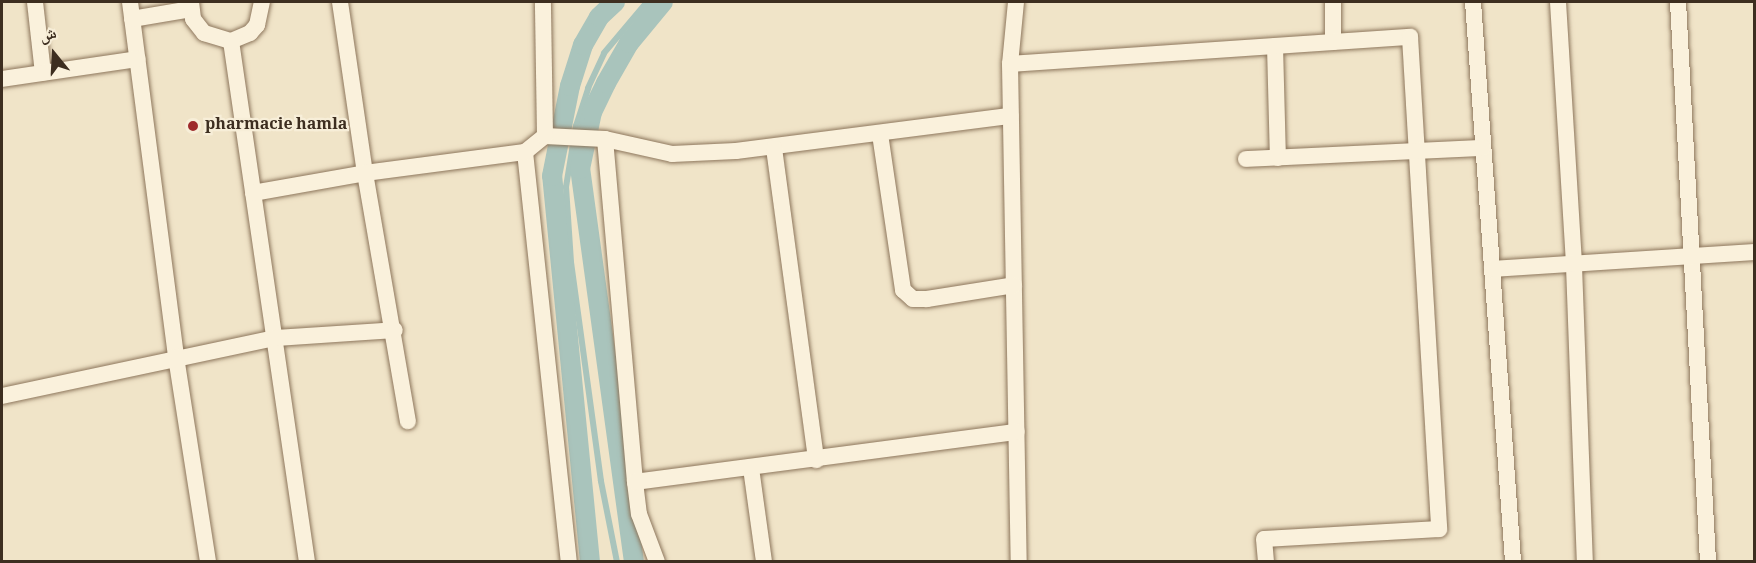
<!DOCTYPE html>
<meta charset="utf-8">
<style>
body{margin:0}
#map{position:relative;width:1756px;height:563px;overflow:hidden;background:#f0e4c8;font-family:Georgia,"Noto Naskh Arabic",serif}
div>[style]{position:absolute}
.stream>*{height:6px;margin:-3px;padding:0 3px;transform-origin:3px;border-radius:3px;background:#a9c4bc}
.canal>*{height:20px;margin:-10px;padding:0 10px;transform-origin:10px;border-radius:10px;background:#a9c4bc}
.roads{filter:drop-shadow(0 0 2px #8d765c) drop-shadow(0 0 2px #8d765c)}
.minor>*{height:16px;margin:-8px;padding:0 8px;transform-origin:8px;border-radius:8px;background:#faf1dc}
.dots>*{width:16px;height:16px;translate:-50% -50%;box-sizing:border-box;border:3px solid #f7eed8;border-radius:50%}
span{translate:-50% -50%;white-space:nowrap;text-align:center;line-height:1.15;-webkit-text-stroke:4.5px #f7eed8;paint-order:stroke}
.poi-label{font-size:16px;color:#3d2e20;font-weight:700}
.left{translate:0 -50%;text-align:left}
.frame{position:absolute;inset:0;border:3px solid #3d2e20;pointer-events:none}
.north{position:absolute;left:24px;top:24px;width:60px;height:60px;-webkit-text-stroke:4px #f7eed8;paint-order:stroke;rotate:342deg;font-size:16px;font-weight:700;line-height:24px;text-align:center;color:#3d2e20}
.north::after{content:'';display:block;margin:auto;width:21px;height:27px;background:#3d2e20;clip-path:polygon(50% 0,100% 100%,50% 72%,0 100%)}
</style>
<div id="map">
<div class="stream">
<i style="left:617px;top:562px;width:83px;rotate:-101.2deg"></i>
<i style="left:601px;top:481px;width:221px;rotate:-97.8deg"></i>
<i style="left:571px;top:262px;width:75px;rotate:-93.8deg"></i>
<i style="left:566px;top:187px;width:62px;rotate:-80.7deg"></i>
<i style="left:576px;top:126px;width:40px;rotate:-72deg"></i>
<i style="left:588px;top:88px;width:38px;rotate:-65deg"></i>
<i style="left:604px;top:53px;width:67px;rotate:-49.9deg"></i>
</div>
<div class="canal">
<i style="left:590px;top:562px;width:388px;rotate:-95.6deg"></i>
<i style="left:552px;top:176px;width:92px;rotate:-78.7deg"></i>
<i style="left:570px;top:86px;width:43px;rotate:-72.4deg"></i>
<i style="left:583px;top:45px;width:32px;rotate:-60deg"></i>
<i style="left:599px;top:17px;width:22px;rotate:-43deg"></i>
<i style="left:634px;top:562px;width:397px;rotate:-97.8deg"></i>
<i style="left:580px;top:169px;width:58px;rotate:-78.1deg"></i>
<i style="left:592px;top:112px;width:32px;rotate:-64deg"></i>
<i style="left:606px;top:83px;width:46px;rotate:-60.1deg"></i>
<i style="left:629px;top:43px;width:53px;rotate:-50.3deg"></i>
</div>
<div class="roads">
<div class="minor">
<i style="left:35px;top:2px;width:71px;rotate:83.6deg"></i>
<i style="left:130px;top:2px;width:358px;rotate:82.6deg"></i>
<i style="left:176px;top:357px;width:207px;rotate:81.1deg"></i>
<i style="left:191px;top:2px;width:17px;rotate:83deg"></i>
<i style="left:193px;top:19px;width:18px;rotate:52deg"></i>
<i style="left:204px;top:33px;width:28px;rotate:17deg"></i>
<i style="left:231px;top:41px;width:21px;rotate:-23deg"></i>
<i style="left:250px;top:33px;width:11px;rotate:-49deg"></i>
<i style="left:257px;top:25px;width:24px;rotate:-78deg"></i>
<i style="left:340px;top:2px;width:173px;rotate:81.7deg"></i>
<i style="left:365px;top:173px;width:252px;rotate:80.2deg"></i>
<i style="left:1016px;top:2px;width:62px;rotate:95.5deg"></i>
<i style="left:1010px;top:64px;width:498px;rotate:89deg"></i>
<i style="left:1473px;top:2px;width:561px;rotate:85.91deg"></i>
<i style="left:1558px;top:2px;width:264px;rotate:86.5deg"></i>
<i style="left:1574px;top:266px;width:296px;rotate:87.9deg"></i>
<i style="left:1678px;top:2px;width:561px;rotate:86.93deg"></i>
<i style="left:132px;top:19px;width:60px;rotate:-9.6deg"></i>
<i style="left:231px;top:41px;width:527px;rotate:81.7deg"></i>
<i style="left:1333px;top:42px;width:40px;rotate:-90deg"></i>
<i style="left:1275px;top:46px;width:112px;rotate:88.5deg"></i>
<i style="left:1010px;top:64px;width:401px;rotate:-3.9deg"></i>
<i style="left:1410px;top:37px;width:493px;rotate:86.6deg"></i>
<i style="left:1439px;top:529px;width:175px;rotate:176.7deg"></i>
<i style="left:1264px;top:539px;width:23px;rotate:85deg"></i>
<i style="left:2px;top:79px;width:137px;rotate:-8.4deg"></i>
<i style="left:880px;top:134px;width:158px;rotate:81.6deg"></i>
<i style="left:903px;top:290px;width:13px;rotate:42deg"></i>
<i style="left:913px;top:299px;width:14px"></i>
<i style="left:927px;top:299px;width:88px;rotate:-9.1deg"></i>
<i style="left:545px;top:136px;width:60px;rotate:2.9deg"></i>
<i style="left:605px;top:139px;width:69px;rotate:12.6deg"></i>
<i style="left:672px;top:154px;width:64px;rotate:-2.7deg"></i>
<i style="left:736px;top:151px;width:277px;rotate:-7.3deg"></i>
<i style="left:605px;top:139px;width:344px;rotate:85deg"></i>
<i style="left:635px;top:482px;width:32px;rotate:83deg"></i>
<i style="left:639px;top:514px;width:51px;rotate:69.4deg"></i>
<i style="left:774px;top:148px;width:315px;rotate:82.3deg"></i>
<i style="left:525px;top:152px;width:412px;rotate:83.9deg"></i>
<i style="left:1246px;top:159px;width:237px;rotate:-2.7deg"></i>
<i style="left:253px;top:193px;width:114px;rotate:-10.1deg"></i>
<i style="left:365px;top:173px;width:161px;rotate:-7.5deg"></i>
<i style="left:525px;top:152px;width:26px;rotate:-39deg"></i>
<i style="left:545px;top:136px;width:134px;rotate:-90.9deg"></i>
<i style="left:1492px;top:269px;width:263px;rotate:-3.7deg"></i>
<i style="left:2px;top:396px;width:280px;rotate:-12deg"></i>
<i style="left:276px;top:338px;width:119px;rotate:-3.8deg"></i>
<i style="left:751px;top:468px;width:95px;rotate:82.1deg"></i>
<i style="left:635px;top:482px;width:385px;rotate:-7.5deg"></i>
</div>
</div>
<div class="dots">
<i style="left:193px;top:126px;background:#9e2a2b"></i>
</div>
<div class="poi-label">
<span class="left" style="left:205px;top:126px">pharmacie hamla</span>
</div>
<div class="frame"></div>
<div class="north">ش</div>
</div>
